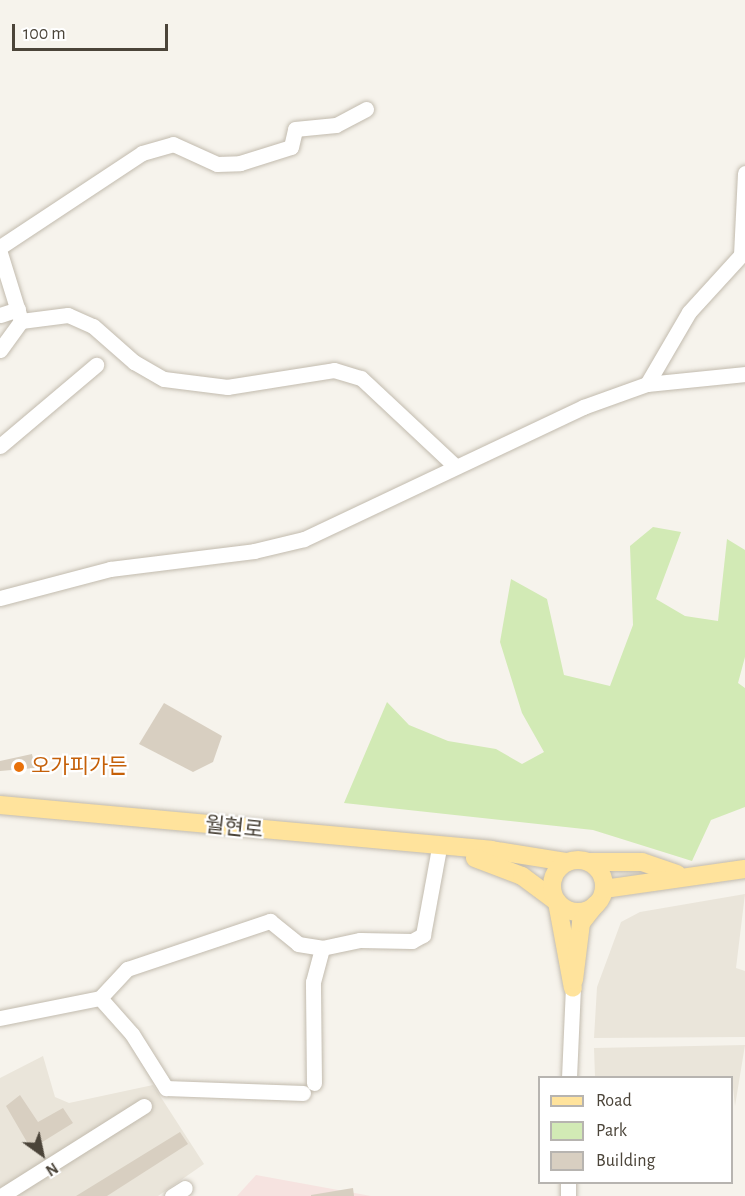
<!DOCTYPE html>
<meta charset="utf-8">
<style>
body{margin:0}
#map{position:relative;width:745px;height:1196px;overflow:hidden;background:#f6f3ec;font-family:"Alegreya Sans","Noto Sans KR",sans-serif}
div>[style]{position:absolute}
.residential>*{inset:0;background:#eae5da}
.medical>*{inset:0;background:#f6e3e0}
.green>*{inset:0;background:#d2eab5}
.building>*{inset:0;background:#d8cfc1}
.roads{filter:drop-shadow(0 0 2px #c2bbae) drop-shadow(0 0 2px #c2bbae)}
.minor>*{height:15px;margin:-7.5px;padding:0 7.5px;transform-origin:7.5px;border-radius:7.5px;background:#fff}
.major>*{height:18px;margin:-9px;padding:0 9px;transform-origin:9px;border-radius:9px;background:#ffe39c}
.major>.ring{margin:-9px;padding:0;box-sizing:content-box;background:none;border:18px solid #ffe39c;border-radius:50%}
.dots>*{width:16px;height:16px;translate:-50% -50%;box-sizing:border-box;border:3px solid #fff;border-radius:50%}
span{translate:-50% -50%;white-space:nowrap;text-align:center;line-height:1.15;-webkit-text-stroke:4.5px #fff;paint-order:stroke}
.food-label{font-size:21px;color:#c56008}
.left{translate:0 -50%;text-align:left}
.street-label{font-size:21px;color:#4b4439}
.legend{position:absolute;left:538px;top:1076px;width:195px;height:108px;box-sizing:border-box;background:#fff;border:2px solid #b7b4b0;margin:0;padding:8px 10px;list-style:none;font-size:18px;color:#4b4439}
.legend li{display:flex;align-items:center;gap:12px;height:30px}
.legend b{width:30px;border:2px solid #b7b4b0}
.north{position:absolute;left:12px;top:1124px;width:60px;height:60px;-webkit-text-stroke:4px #fff;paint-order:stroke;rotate:147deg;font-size:16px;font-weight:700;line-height:24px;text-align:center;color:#4b4439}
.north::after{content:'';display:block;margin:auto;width:21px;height:27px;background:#4b4439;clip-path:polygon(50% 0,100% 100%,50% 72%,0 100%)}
.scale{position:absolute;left:12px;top:24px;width:156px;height:27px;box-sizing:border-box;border:3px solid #4b4439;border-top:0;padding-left:8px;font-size:18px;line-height:21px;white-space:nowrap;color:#4b4439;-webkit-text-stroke:4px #fff;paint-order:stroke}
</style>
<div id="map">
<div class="residential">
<i style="clip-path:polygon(745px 894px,736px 968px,745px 971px,745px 1037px,594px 1038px,597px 987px,621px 922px,640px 912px)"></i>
<i style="clip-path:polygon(745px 1045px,735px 1106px,732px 1078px,595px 1077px,594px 1048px)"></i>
<i style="clip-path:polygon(43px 1056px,55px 1097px,69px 1103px,153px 1085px,204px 1164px,158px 1196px,0 1196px,0 1078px)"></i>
</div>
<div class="medical">
<i style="clip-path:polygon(256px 1175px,371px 1196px,237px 1196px)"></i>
</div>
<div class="green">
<i style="clip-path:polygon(653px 527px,681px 532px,656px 599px,685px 616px,718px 621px,727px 539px,745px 550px,745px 657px,738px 683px,745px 688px,745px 807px,711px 820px,692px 861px,593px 830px,344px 803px,387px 702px,409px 725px,448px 741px,496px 749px,522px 764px,544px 752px,522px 713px,500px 642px,511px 579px,547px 599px,564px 675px,610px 686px,633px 625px,630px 546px)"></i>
</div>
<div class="building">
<i style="clip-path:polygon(164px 703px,222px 736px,213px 762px,193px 772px,139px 744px)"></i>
<i style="clip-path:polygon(32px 754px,35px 768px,0 771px,0 761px)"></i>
<i style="clip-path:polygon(20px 1095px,38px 1122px,63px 1108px,73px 1123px,31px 1149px,6px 1106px)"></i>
<i style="clip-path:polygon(180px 1132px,188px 1144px,107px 1196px,76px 1196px)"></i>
<i style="clip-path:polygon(353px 1188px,354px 1196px,311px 1196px,311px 1195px)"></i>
</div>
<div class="roads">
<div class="minor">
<i style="left:0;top:247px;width:170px;rotate:-33.5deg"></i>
<i style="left:142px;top:153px;width:32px;rotate:-16deg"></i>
<i style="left:173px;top:144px;width:48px;rotate:24.4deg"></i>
<i style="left:217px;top:164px;width:23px;rotate:-2deg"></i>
<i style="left:240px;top:163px;width:53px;rotate:-17.4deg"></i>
<i style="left:291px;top:147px;width:18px;rotate:-77deg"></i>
<i style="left:295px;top:129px;width:41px;rotate:-5.6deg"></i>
<i style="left:336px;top:125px;width:34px;rotate:-28deg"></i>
<i style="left:0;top:253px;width:71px;rotate:72.8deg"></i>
<i style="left:0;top:315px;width:19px;rotate:-18deg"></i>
<i style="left:0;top:350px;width:36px;rotate:-54deg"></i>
<i style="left:21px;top:321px;width:47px;rotate:-7.3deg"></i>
<i style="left:68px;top:315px;width:27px;rotate:24deg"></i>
<i style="left:93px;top:326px;width:55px;rotate:41.3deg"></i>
<i style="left:134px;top:362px;width:34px;rotate:30deg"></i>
<i style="left:164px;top:379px;width:64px;rotate:7.2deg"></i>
<i style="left:227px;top:387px;width:108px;rotate:-9deg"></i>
<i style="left:334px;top:370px;width:28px;rotate:17deg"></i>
<i style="left:361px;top:378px;width:126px;rotate:43.1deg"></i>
<i style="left:647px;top:384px;width:83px;rotate:-59.7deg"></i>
<i style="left:689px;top:312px;width:77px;rotate:-47.6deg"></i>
<i style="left:741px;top:255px;width:82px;rotate:-87.2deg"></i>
<i style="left:0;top:446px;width:126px;rotate:-40.2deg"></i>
<i style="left:0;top:598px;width:114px;rotate:-14.8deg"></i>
<i style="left:110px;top:569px;width:145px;rotate:-7.1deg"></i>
<i style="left:254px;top:551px;width:51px;rotate:-13.5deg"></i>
<i style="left:304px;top:539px;width:309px;rotate:-25.3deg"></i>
<i style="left:583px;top:407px;width:68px;rotate:-19.8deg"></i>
<i style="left:647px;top:384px;width:99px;rotate:-5.8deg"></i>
<i style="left:100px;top:998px;width:48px;rotate:48.4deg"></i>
<i style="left:132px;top:1034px;width:64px;rotate:57.8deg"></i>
<i style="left:166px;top:1088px;width:137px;rotate:2.1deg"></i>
<i style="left:0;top:1018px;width:102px;rotate:-11.3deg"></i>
<i style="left:100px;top:998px;width:40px;rotate:-47deg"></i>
<i style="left:127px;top:969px;width:151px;rotate:-18.6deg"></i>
<i style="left:270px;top:921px;width:36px;rotate:39deg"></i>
<i style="left:298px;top:944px;width:24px;rotate:9deg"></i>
<i style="left:322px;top:948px;width:39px;rotate:-12deg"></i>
<i style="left:360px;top:940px;width:52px;rotate:1.1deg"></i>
<i style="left:412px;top:941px;width:13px;rotate:-29deg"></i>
<i style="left:423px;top:935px;width:88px;rotate:-79.6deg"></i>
<i style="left:569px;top:1078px;width:90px;rotate:-87.5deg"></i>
<i style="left:314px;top:1083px;width:101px;rotate:-90.6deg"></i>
<i style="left:313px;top:982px;width:35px;rotate:-75deg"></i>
<i style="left:1px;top:1196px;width:169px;rotate:-32.2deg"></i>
<i style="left:172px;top:1196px;width:15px;rotate:-32deg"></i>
<i style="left:568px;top:1196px;width:14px;rotate:-90deg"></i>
</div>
<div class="major">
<i style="left:0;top:805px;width:493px;rotate:5.2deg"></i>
<i style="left:491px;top:850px;width:77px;rotate:9deg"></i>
<i style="left:475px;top:858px;width:50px;rotate:21deg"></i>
<i style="left:522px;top:876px;width:44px;rotate:36.6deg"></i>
<i style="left:557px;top:902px;width:87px;rotate:79.5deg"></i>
<i class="ring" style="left:552px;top:860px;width:34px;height:34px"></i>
<i style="left:589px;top:862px;width:53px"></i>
<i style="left:642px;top:862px;width:37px;rotate:19deg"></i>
<i style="left:604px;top:889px;width:142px;rotate:-8.1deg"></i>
<i style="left:574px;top:980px;width:57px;rotate:-83deg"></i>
<i style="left:581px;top:923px;width:23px;rotate:-52deg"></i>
</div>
</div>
<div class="dots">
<i style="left:19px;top:767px;background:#e8710a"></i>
</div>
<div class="food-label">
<span class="left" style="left:31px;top:767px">오가피가든</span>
</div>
<div class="street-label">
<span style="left:234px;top:828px;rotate:6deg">월현로</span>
</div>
<ul class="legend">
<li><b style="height:8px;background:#ffe39c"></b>Road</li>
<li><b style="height:16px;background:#d2eab5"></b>Park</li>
<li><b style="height:16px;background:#d8cfc1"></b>Building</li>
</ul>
<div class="north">N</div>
<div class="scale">100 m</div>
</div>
